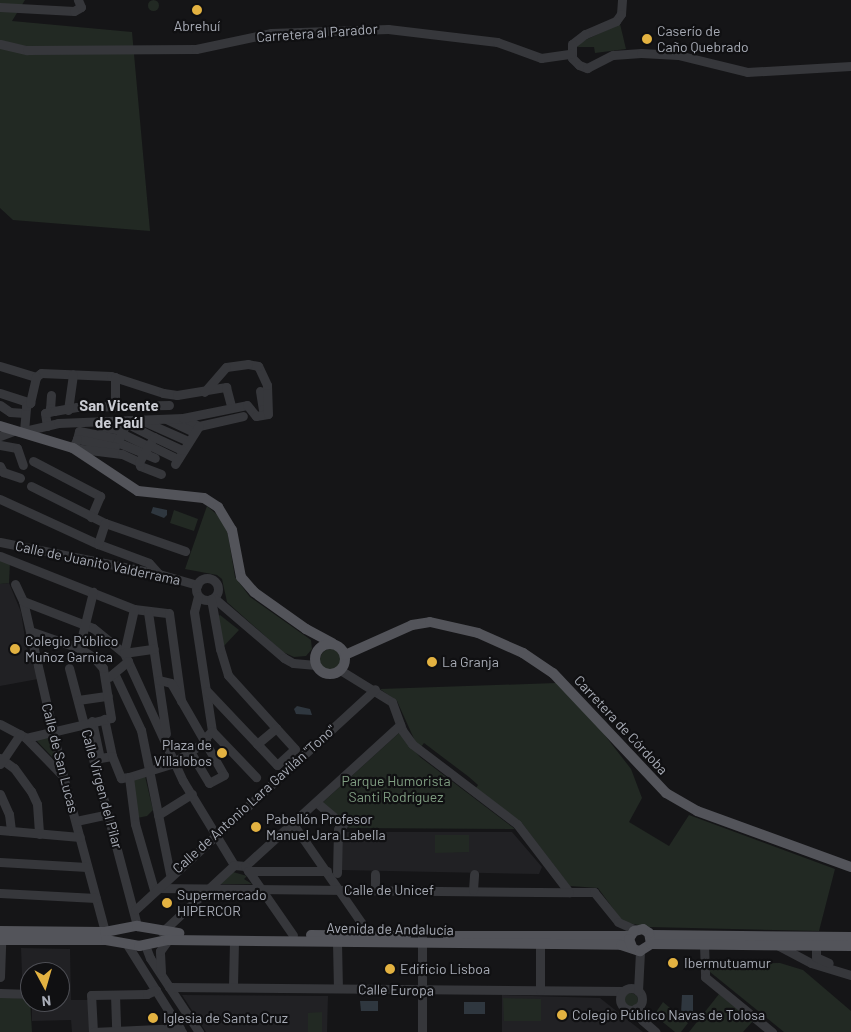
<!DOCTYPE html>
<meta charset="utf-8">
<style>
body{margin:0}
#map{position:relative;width:851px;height:1032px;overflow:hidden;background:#151517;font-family:Barlow,sans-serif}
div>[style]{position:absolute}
.built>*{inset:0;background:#212124}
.green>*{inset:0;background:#222923}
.round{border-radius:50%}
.water>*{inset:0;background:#2f373f}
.minor>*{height:9px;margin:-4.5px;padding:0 4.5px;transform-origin:4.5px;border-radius:4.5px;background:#36373b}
.minor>.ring{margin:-4.5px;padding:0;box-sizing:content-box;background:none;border:9px solid #36373b;border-radius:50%}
.major>*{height:10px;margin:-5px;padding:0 5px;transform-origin:5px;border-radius:5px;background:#53545a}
.major>.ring{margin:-5px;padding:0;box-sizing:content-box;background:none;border:10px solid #53545a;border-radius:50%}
.dots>*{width:14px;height:14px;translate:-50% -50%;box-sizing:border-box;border:2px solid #101012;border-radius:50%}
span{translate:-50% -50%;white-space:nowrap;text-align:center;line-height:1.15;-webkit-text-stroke:4.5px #101012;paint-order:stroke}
.poi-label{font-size:14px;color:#a8acb6}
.left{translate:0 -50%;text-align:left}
.right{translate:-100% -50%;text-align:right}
.street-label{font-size:14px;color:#a8acb6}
.park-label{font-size:14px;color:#819f83}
.neighbourhood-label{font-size:15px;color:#c9cbd2;font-weight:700}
.north{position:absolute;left:20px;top:962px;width:50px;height:50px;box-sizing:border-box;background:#101012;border:1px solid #4d4e54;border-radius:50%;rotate:174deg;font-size:14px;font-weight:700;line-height:20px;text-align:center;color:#a8acb6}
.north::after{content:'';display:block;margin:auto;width:18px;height:22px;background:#e3b241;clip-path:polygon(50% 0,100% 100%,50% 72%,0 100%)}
</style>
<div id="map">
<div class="built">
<i style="clip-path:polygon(9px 583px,21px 612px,26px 645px,38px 679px,0 686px,0 584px)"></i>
<i style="clip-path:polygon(340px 832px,512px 832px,542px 867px,539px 874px,340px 870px)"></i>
<i style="clip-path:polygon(21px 948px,70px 949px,71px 1000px,88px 1000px,90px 1032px,72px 1032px,71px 1020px,32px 1021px,32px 1002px,60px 1002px,60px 972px,30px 972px,30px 999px,23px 999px)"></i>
<i style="clip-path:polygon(182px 995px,328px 996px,327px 1032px,206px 1032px)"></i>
<i style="clip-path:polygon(502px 995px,600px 998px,643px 1032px,502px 1032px)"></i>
</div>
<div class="green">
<i class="round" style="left:147.5px;top:-0.5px;width:11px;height:11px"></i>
<i style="clip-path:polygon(0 0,25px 0,12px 21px,132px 32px,150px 231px,13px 220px,0 208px)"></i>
<i style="clip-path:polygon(620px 24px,626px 49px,595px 53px,594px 47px,577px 47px,581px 42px)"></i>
<i style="clip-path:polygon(207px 506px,221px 518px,227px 529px,235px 577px,250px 597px,311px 640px,312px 649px,306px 656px,294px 657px,283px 652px,227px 602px,222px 579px,217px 575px,185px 569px)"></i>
<i style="clip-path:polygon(174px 510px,198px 519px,194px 531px,170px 523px)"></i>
<i style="clip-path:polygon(0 558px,10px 562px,9px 583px,0 584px)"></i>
<i style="clip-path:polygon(220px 615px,239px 630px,223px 647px,217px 617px)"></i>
<i class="round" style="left:320px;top:649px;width:22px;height:22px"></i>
<i style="clip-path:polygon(556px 683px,600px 729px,631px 769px,642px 798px,629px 822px,669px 846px,689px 815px,835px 869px,819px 931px,649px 927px,623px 922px,598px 888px,570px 886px,521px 822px,476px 788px,478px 785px,469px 777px,424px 743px,421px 747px,415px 741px,397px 701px,380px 689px)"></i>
<i style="clip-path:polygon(399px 733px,420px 757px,515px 829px,349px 828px,322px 803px)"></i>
<i style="clip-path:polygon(50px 735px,57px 762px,35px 739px)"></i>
<i style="clip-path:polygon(145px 776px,153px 810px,147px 816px,137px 818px,130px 779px)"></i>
<i style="clip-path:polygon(435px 835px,469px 835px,469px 852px,435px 853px)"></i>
<i style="clip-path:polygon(233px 872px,247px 876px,244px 879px,252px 884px,220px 884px)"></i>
<i style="clip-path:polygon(780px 963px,803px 970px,851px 1011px,851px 1032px,784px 1032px,710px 972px,709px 964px)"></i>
<i class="round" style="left:624px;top:993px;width:14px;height:14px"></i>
<i style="clip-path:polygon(719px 994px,753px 1021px,743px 1032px,689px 1032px)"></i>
<i style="clip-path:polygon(0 997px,30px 999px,32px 1032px,0 1032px)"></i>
<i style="clip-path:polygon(503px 998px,541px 999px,541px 1021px,504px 1021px)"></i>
<i style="clip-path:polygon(663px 1002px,688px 1023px,681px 1032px,675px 1032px,654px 1015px)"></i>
<i style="clip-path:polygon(322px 1012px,322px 1032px,308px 1032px,308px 1013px)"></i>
</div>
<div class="water">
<i style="clip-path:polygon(153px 507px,167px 510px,167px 515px,164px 518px,151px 513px)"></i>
<i style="clip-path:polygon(297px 706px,310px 709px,312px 715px,296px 714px,294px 709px)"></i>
<i style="clip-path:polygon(682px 995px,693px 995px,693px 1014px,681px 1013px)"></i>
<i style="clip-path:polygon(360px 1001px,378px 1001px,378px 1011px,361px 1011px)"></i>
<i style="clip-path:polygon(464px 1002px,485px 1002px,485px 1014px,464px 1014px)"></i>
</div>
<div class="minor">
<i style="left:622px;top:0;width:14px;rotate:94deg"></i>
<i style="left:621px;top:14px;width:9px;rotate:126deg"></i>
<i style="left:616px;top:21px;width:34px;rotate:157deg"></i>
<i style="left:585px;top:34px;width:16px;rotate:142deg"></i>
<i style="left:572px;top:44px;width:14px;rotate:90deg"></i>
<i style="left:572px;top:58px;width:10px;rotate:45deg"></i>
<i style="left:579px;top:65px;width:9px;rotate:21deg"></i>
<i style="left:587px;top:68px;width:29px;rotate:-27deg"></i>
<i style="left:613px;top:55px;width:28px;rotate:-4deg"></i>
<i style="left:641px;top:53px;width:37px;rotate:3deg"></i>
<i style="left:678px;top:55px;width:71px;rotate:13.8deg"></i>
<i style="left:747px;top:72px;width:104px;rotate:-3.3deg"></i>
<i style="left:0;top:7px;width:74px;rotate:3.1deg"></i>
<i style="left:74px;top:11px;width:8px;rotate:-30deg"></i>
<i style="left:81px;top:7px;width:8px;rotate:-113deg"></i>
<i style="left:0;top:44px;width:28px;rotate:13deg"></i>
<i style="left:27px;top:50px;width:169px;rotate:-0.3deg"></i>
<i style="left:196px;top:49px;width:77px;rotate:-12deg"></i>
<i style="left:271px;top:33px;width:117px;rotate:-2deg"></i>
<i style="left:388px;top:29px;width:110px;rotate:6.8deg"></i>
<i style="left:497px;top:42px;width:47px;rotate:20deg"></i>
<i style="left:541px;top:58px;width:30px;rotate:-8deg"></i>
<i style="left:0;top:366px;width:38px;rotate:17deg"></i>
<i style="left:36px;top:377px;width:6px;rotate:-39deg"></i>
<i style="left:41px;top:373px;width:70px;rotate:2.5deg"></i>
<i style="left:111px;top:376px;width:55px;rotate:18.1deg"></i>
<i style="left:163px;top:393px;width:14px;rotate:8deg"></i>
<i style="left:177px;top:395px;width:50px;rotate:-9.3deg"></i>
<i style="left:226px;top:387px;width:20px;rotate:75deg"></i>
<i style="left:260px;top:391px;width:18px;rotate:81deg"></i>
<i style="left:263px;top:409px;width:6px;rotate:45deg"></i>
<i style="left:0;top:393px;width:32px;rotate:18deg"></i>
<i style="left:51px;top:395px;width:13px;rotate:94deg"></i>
<i style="left:50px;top:408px;width:5px;rotate:37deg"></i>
<i style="left:0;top:405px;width:12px;rotate:35deg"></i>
<i style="left:10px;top:412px;width:15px;rotate:4deg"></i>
<i style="left:115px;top:407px;width:30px;rotate:-90deg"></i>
<i style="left:68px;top:410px;width:36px;rotate:-82deg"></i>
<i style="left:183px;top:418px;width:18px;rotate:27deg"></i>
<i style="left:199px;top:426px;width:45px;rotate:-12.8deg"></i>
<i style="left:166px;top:419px;width:31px;rotate:25deg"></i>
<i style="left:143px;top:421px;width:49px;rotate:24deg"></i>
<i style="left:126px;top:423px;width:31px;rotate:27deg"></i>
<i style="left:47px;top:426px;width:13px;rotate:-99deg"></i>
<i style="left:45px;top:413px;width:9px;rotate:-13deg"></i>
<i style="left:54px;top:411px;width:23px;rotate:-10deg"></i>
<i style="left:77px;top:407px;width:92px;rotate:-1.2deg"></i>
<i style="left:101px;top:427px;width:21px;rotate:8deg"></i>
<i style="left:24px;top:431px;width:25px;rotate:-85deg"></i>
<i style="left:26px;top:406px;width:5px;rotate:-37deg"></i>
<i style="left:30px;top:403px;width:27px;rotate:-77deg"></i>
<i style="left:20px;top:432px;width:39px;rotate:-13deg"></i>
<i style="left:58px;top:423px;width:125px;rotate:-2.3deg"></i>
<i style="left:183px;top:418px;width:65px;rotate:-11.5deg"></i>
<i style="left:247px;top:405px;width:14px;rotate:51deg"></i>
<i style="left:256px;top:416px;width:12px;rotate:-9deg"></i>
<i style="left:268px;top:414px;width:29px;rotate:-92deg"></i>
<i style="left:267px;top:385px;width:21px;rotate:-115deg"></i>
<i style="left:258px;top:366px;width:10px;rotate:-169deg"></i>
<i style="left:248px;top:364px;width:22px;rotate:172deg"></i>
<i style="left:226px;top:367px;width:33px;rotate:131deg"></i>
<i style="left:121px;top:433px;width:30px;rotate:26deg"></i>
<i style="left:0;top:436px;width:15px;rotate:-20deg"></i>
<i style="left:77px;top:439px;width:8px;rotate:-76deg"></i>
<i style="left:79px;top:431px;width:41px;rotate:11.3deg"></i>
<i style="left:117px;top:442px;width:41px;rotate:22.8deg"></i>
<i style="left:116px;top:444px;width:27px;rotate:-63deg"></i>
<i style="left:0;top:445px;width:17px;rotate:10deg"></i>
<i style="left:17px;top:448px;width:18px;rotate:71deg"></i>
<i style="left:149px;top:445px;width:32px;rotate:26deg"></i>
<i style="left:115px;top:447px;width:39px;rotate:-168deg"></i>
<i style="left:77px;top:439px;width:10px;rotate:114deg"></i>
<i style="left:73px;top:448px;width:49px;rotate:7deg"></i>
<i style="left:122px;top:454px;width:19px;rotate:25deg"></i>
<i style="left:33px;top:461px;width:76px;rotate:27.6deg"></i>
<i style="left:100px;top:496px;width:23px;rotate:113deg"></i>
<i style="left:175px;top:464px;width:45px;rotate:-57.7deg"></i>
<i style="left:0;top:466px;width:7px;rotate:63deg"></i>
<i style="left:3px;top:472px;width:18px;rotate:19deg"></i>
<i style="left:161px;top:474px;width:22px;rotate:-159deg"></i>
<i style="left:140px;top:466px;width:4px;rotate:-104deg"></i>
<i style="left:139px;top:462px;width:29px;rotate:-59deg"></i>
<i style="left:154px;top:437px;width:31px;rotate:25deg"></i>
<i style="left:31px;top:486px;width:83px;rotate:26.6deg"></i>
<i style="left:105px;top:523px;width:85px;rotate:19.3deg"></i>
<i style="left:0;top:499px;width:108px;rotate:24.7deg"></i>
<i style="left:98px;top:544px;width:54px;rotate:20.4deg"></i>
<i style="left:149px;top:563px;width:15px;rotate:48deg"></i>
<i style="left:0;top:542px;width:162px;rotate:11.4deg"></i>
<i style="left:159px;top:574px;width:40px;rotate:16deg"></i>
<i style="left:98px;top:544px;width:22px;rotate:-72deg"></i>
<i style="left:0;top:556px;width:144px;rotate:21.6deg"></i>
<i style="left:134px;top:609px;width:35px;rotate:7deg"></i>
<i style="left:169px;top:613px;width:89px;rotate:82.2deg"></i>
<i class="ring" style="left:196px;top:578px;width:13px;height:13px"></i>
<i style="left:15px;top:584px;width:19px;rotate:65deg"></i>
<i style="left:23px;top:601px;width:180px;rotate:77.1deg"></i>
<i style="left:63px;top:776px;width:162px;rotate:74.9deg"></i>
<i style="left:198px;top:596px;width:16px;rotate:104deg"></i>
<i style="left:194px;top:612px;width:120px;rotate:81.4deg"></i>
<i style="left:212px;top:731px;width:11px;rotate:135deg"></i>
<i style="left:214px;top:598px;width:92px;rotate:40.6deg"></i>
<i style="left:284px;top:658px;width:10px;rotate:29deg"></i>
<i style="left:293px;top:663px;width:23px;rotate:5deg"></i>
<i style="left:23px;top:601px;width:75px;rotate:21.1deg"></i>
<i style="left:93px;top:628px;width:40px;rotate:39deg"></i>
<i style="left:124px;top:653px;width:141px;rotate:65.3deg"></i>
<i style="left:183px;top:781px;width:98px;rotate:58.7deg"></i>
<i style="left:148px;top:612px;width:123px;rotate:81.6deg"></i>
<i style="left:79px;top:648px;width:58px;rotate:-76deg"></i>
<i style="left:124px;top:653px;width:45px;rotate:-77.2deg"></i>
<i style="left:124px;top:653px;width:30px;rotate:-8deg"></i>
<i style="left:69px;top:668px;width:267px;rotate:75.2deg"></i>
<i style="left:340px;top:670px;width:61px;rotate:31.6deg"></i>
<i style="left:392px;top:702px;width:30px;rotate:70deg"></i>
<i style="left:402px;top:730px;width:17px;rotate:54deg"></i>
<i style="left:412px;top:744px;width:132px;rotate:37.3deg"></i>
<i style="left:517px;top:824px;width:86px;rotate:52.6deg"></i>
<i style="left:569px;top:892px;width:25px"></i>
<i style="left:594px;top:892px;width:38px;rotate:51deg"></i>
<i style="left:618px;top:922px;width:20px;rotate:24deg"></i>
<i style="left:114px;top:673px;width:63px;rotate:64.7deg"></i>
<i style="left:141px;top:730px;width:147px;rotate:78.6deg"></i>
<i style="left:109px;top:677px;width:25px;rotate:-40deg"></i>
<i style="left:159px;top:680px;width:12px;rotate:14deg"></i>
<i style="left:171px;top:683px;width:106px;rotate:60.1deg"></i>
<i style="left:224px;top:775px;width:17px;rotate:152deg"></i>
<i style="left:209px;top:783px;width:37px;rotate:-121deg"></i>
<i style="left:207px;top:691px;width:102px;rotate:46.6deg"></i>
<i style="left:277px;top:765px;width:24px;rotate:-42deg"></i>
<i style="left:295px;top:749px;width:100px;rotate:-132.2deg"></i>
<i style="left:228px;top:675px;width:27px;rotate:-107deg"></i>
<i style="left:220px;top:649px;width:51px;rotate:-100.2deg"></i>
<i style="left:78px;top:700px;width:30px;rotate:-8deg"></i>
<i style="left:92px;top:721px;width:38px;rotate:78deg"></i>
<i style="left:100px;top:758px;width:12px;rotate:-9deg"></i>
<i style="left:112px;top:756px;width:38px;rotate:-102deg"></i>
<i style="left:0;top:724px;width:30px;rotate:28deg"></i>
<i style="left:26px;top:738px;width:50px;rotate:45.8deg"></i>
<i style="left:212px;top:731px;width:64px;rotate:46.3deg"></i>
<i style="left:26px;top:738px;width:87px;rotate:-13.2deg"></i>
<i style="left:111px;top:718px;width:51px;rotate:-99.1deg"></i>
<i style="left:103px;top:668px;width:15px;rotate:-132deg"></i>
<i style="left:93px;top:657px;width:17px;rotate:-147deg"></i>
<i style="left:79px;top:648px;width:52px;rotate:-160.9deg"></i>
<i style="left:257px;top:744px;width:25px;rotate:-40deg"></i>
<i style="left:112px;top:756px;width:24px;rotate:68deg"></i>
<i style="left:121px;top:778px;width:8px;rotate:-7deg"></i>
<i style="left:129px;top:777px;width:44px;rotate:-17.2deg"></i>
<i style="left:171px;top:764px;width:42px;rotate:-33.3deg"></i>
<i style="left:0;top:758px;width:17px;rotate:36deg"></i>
<i style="left:14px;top:768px;width:29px;rotate:54deg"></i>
<i style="left:31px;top:791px;width:14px;rotate:65deg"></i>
<i style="left:37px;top:804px;width:30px;rotate:86deg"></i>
<i style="left:0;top:764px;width:36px;rotate:-56deg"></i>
<i style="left:129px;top:777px;width:47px;rotate:82.7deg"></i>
<i style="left:135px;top:824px;width:69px;rotate:73.9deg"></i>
<i style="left:0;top:794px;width:22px;rotate:66deg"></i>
<i style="left:9px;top:814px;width:17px;rotate:83deg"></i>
<i style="left:316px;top:802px;width:35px;rotate:40deg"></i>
<i style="left:343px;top:825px;width:6px;rotate:141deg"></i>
<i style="left:338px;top:829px;width:44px;rotate:91.3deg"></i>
<i style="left:158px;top:815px;width:40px;rotate:-32deg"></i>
<i style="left:76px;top:821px;width:33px;rotate:-12deg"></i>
<i style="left:293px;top:824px;width:135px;rotate:55.3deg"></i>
<i style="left:0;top:830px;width:80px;rotate:5deg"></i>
<i style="left:0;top:862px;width:87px;rotate:3.3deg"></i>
<i style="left:234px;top:865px;width:11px;rotate:5deg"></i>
<i style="left:245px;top:866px;width:210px;rotate:-42.3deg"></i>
<i style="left:245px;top:866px;width:84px;rotate:55.2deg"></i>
<i style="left:248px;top:871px;width:79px"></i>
<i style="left:156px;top:888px;width:413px;rotate:0.6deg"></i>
<i style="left:375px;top:889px;width:15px;rotate:-90deg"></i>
<i style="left:473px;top:890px;width:16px;rotate:-86deg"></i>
<i style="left:0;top:893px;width:96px;rotate:3deg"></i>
<i style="left:135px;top:910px;width:326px;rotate:-42.6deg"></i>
<i style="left:162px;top:932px;width:98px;rotate:-42.9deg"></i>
<i style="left:337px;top:942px;width:46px;rotate:88.8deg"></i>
<i style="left:704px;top:944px;width:33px;rotate:88deg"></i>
<i style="left:705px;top:977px;width:87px;rotate:39.4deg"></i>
<i style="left:145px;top:945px;width:14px;rotate:69deg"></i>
<i style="left:150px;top:958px;width:89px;rotate:56.5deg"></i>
<i style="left:128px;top:946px;width:102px;rotate:57.9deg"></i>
<i style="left:779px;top:946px;width:36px;rotate:28deg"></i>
<i style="left:811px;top:963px;width:42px;rotate:16.7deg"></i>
<i style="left:816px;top:946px;width:11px;rotate:90deg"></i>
<i style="left:816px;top:957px;width:14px;rotate:25deg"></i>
<i style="left:161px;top:972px;width:21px;rotate:-93deg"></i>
<i style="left:160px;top:951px;width:14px;rotate:-54deg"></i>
<i style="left:0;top:977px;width:37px;rotate:-88deg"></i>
<i style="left:233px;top:986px;width:45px;rotate:-88.7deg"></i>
<i style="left:169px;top:987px;width:454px;rotate:0.5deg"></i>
<i class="ring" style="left:620px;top:988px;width:13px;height:13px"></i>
<i style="left:540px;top:990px;width:46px;rotate:-90deg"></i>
<i style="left:638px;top:991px;width:40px;rotate:-87.1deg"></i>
<i style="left:0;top:993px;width:23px;rotate:2deg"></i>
<i style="left:115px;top:995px;width:35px;rotate:88deg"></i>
<i style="left:636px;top:1008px;width:13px;rotate:63deg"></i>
<i style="left:642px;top:1020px;width:18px;rotate:41deg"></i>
<i style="left:93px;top:1032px;width:37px;rotate:-93deg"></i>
<i style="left:91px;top:995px;width:56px;rotate:-1deg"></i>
<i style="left:147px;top:994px;width:10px;rotate:-24deg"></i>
<i style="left:93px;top:1032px;width:87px;rotate:-2.6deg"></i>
<i style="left:422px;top:1032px;width:96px;rotate:-90deg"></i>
</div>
<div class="major">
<i style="left:0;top:426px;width:76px;rotate:16.8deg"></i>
<i style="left:73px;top:448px;width:78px;rotate:33.5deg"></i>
<i style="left:138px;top:491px;width:66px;rotate:6.1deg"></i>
<i style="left:204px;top:498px;width:17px;rotate:33deg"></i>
<i style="left:218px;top:507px;width:27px;rotate:59deg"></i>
<i style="left:232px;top:530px;width:48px;rotate:79.2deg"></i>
<i style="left:241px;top:577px;width:20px;rotate:49deg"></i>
<i style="left:254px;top:592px;width:64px;rotate:35.4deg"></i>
<i style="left:306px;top:629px;width:30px;rotate:28deg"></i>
<i class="ring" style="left:315px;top:644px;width:20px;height:20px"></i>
<i style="left:345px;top:655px;width:73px;rotate:-24.1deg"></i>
<i style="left:412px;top:625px;width:18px;rotate:-9deg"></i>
<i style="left:430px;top:622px;width:49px;rotate:12.9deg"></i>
<i style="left:478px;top:633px;width:49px;rotate:24deg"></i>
<i style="left:523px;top:653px;width:36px;rotate:34deg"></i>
<i style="left:553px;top:673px;width:165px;rotate:46.7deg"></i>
<i style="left:666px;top:793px;width:36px;rotate:30deg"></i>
<i style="left:697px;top:811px;width:164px;rotate:20deg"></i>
<i style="left:0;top:931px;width:105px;rotate:0.5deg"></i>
<i style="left:105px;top:932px;width:33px;rotate:-11deg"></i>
<i style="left:137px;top:926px;width:43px;rotate:9.5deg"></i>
<i style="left:311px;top:935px;width:95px;rotate:0.6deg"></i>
<i style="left:650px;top:935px;width:201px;rotate:0.6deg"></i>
<i style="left:448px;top:936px;width:182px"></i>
<i style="left:0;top:940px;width:106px"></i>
<i style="left:106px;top:940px;width:34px;rotate:10deg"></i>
<i style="left:139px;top:946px;width:30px;rotate:-12deg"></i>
<i style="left:168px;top:940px;width:453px;rotate:0.6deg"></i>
<i style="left:621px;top:945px;width:20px;rotate:18deg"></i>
<i style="left:640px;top:951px;width:13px;rotate:-32deg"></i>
<i style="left:651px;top:944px;width:11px;rotate:-100deg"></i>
<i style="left:649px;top:933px;width:7px;rotate:-146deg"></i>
<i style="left:643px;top:929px;width:9px;rotate:167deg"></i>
<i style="left:634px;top:931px;width:9px;rotate:122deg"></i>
<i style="left:629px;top:939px;width:9px;rotate:69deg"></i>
<i style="left:651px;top:944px;width:200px;rotate:0.6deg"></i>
</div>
<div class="dots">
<i style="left:197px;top:10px;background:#e3b241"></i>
<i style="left:647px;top:39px;background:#e3b241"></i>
<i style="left:15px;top:649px;background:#e3b241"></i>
<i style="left:432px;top:662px;background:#e3b241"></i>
<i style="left:222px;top:753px;background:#e3b241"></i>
<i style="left:256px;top:827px;background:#e3b241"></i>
<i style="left:167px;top:903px;background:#e3b241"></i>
<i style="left:673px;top:963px;background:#e3b241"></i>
<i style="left:390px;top:969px;background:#e3b241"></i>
<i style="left:562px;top:1015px;background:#e3b241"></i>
<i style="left:153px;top:1018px;background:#e3b241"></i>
</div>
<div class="poi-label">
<span style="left:197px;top:26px">Abrehuí</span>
<span class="left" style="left:657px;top:39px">Caserío de<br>Caño Quebrado</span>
<span class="left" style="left:25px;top:649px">Colegio Público<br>Muñoz Garnica</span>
<span class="left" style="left:442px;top:662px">La Granja</span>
<span class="right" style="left:212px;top:753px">Plaza de<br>Villalobos</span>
<span class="left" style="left:266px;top:827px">Pabellón Profesor<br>Manuel Jara Labella</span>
<span class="left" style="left:177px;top:903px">Supermercado<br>HIPERCOR</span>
<span class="left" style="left:684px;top:963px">Ibermutuamur</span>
<span class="left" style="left:400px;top:969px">Edificio Lisboa</span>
<span class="left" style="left:572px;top:1015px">Colegio Público Navas de Tolosa</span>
<span class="left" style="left:163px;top:1018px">Iglesia de Santa Cruz</span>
</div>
<div class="street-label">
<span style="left:317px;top:33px;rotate:-4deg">Carretera al Parador</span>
<span style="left:98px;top:563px;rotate:12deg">Calle de Juanito Valderrama</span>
<span style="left:621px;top:725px;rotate:47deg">Carretera de Córdoba</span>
<span style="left:60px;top:758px;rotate:76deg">Calle de San Lucas</span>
<span style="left:102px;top:789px;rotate:75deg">Calle Virgen del Pilar</span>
<span style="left:254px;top:799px;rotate:-42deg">Calle de Antonio Lara Gavilán "Tono"</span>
<span style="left:389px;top:890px">Calle de Unicef</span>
<span style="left:390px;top:929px;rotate:1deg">Avenida de Andalucía</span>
<span style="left:396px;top:990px;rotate:1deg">Calle Europa</span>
</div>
<div class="park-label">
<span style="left:396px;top:789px">Parque Humorista<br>Santi Rodríguez</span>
</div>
<div class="neighbourhood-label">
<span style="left:119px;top:414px">San Vicente<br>de Paúl</span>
</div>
<div class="north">N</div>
</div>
